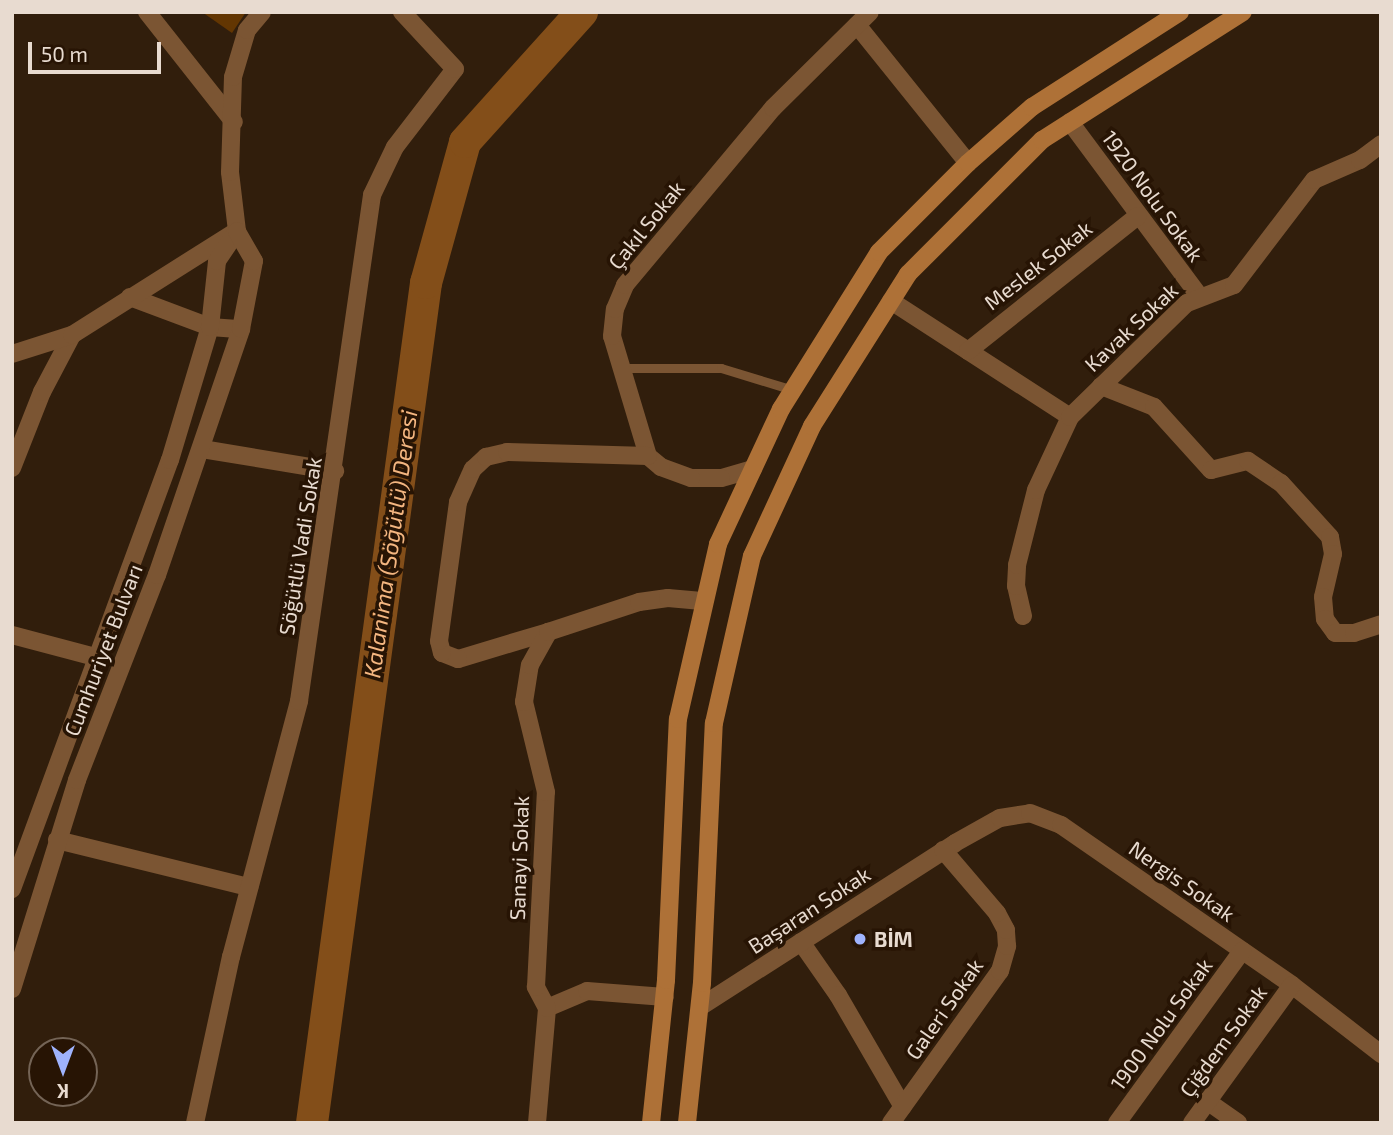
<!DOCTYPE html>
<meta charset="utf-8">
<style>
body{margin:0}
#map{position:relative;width:1393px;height:1135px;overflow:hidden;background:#311e0c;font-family:"Exo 2",sans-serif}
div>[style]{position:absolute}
.green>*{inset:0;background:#633602}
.river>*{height:32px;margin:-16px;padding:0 16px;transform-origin:16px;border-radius:16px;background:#834e19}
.service>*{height:9px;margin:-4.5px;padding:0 4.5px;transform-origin:4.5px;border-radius:4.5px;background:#7b5533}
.minor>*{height:18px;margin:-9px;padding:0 9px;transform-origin:9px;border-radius:9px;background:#7b5533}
.tertiary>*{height:18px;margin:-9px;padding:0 9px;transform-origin:9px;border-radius:9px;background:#7b5533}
.secondary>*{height:18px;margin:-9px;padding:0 9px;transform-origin:9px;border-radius:9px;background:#ae7137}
.dots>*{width:19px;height:19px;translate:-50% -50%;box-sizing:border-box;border:4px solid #271404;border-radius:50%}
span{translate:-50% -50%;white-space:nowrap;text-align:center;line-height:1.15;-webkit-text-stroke:7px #271404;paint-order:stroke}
.street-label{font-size:21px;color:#e8dbd0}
.poi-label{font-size:21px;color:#e8dbd0;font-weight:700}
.left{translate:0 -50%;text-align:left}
.water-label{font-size:23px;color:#f4b680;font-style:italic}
.frame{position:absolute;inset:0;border:14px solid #e8dbd0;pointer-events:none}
.north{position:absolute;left:28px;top:1037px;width:70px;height:70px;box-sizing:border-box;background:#271404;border:2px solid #746456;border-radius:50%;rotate:180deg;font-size:19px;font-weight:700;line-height:28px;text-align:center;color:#e8dbd0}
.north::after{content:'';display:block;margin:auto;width:24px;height:32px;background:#9fb3fd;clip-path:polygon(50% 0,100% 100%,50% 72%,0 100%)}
.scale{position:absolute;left:28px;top:42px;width:133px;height:32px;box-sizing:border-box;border:4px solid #e8dbd0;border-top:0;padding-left:9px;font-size:21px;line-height:24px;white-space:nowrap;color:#e8dbd0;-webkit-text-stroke:5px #271404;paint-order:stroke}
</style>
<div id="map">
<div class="green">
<i style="clip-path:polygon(202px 12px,246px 12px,232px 33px)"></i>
</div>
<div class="river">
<i style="left:312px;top:1123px;width:848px;rotate:-82.27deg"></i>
<i style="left:426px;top:283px;width:146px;rotate:-74.5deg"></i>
<i style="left:465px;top:142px;width:175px;rotate:-48deg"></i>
</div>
<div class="service">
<i style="left:624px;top:368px;width:97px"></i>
<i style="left:721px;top:368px;width:75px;rotate:17deg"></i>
</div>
<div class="minor">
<i style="left:147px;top:12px;width:140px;rotate:51.7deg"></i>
<i style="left:857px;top:25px;width:177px;rotate:51.2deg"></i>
<i style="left:1070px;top:122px;width:217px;rotate:53.4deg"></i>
<i style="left:237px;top:231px;width:59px;rotate:-96.8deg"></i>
<i style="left:230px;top:172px;width:95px;rotate:-88.2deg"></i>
<i style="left:233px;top:77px;width:49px;rotate:-73.4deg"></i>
<i style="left:247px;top:30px;width:23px;rotate:-50deg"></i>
<i style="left:891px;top:301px;width:213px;rotate:32.9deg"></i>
<i style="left:968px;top:351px;width:217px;rotate:-38.5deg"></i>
<i style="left:1101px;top:386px;width:57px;rotate:21.6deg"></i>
<i style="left:1154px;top:407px;width:85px;rotate:47.9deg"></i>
<i style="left:1211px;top:470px;width:38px;rotate:-14deg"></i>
<i style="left:1248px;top:461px;width:40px;rotate:34deg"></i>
<i style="left:1281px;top:483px;width:73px;rotate:47.8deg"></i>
<i style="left:1330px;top:537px;width:17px;rotate:80deg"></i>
<i style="left:1333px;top:554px;width:44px;rotate:103.1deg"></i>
<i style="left:1323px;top:597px;width:22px;rotate:85deg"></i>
<i style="left:1325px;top:619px;width:17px;rotate:54deg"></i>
<i style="left:1335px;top:633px;width:19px"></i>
<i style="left:1354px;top:633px;width:28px;rotate:-18deg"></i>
<i style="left:202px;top:449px;width:135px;rotate:9.4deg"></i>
<i style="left:12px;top:468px;width:82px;rotate:-68.5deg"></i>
<i style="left:42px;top:392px;width:64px;rotate:-62.2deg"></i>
<i style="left:753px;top:469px;width:33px;rotate:164deg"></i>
<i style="left:721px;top:478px;width:30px;rotate:180deg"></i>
<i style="left:691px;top:478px;width:32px;rotate:-160deg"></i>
<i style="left:661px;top:467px;width:17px;rotate:-140deg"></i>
<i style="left:648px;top:456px;width:125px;rotate:-106.7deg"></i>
<i style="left:612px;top:336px;width:27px;rotate:-84deg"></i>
<i style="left:615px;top:309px;width:26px;rotate:-67deg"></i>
<i style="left:625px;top:285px;width:231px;rotate:-50.1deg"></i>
<i style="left:773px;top:108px;width:136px;rotate:-44.7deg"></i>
<i style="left:548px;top:632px;width:94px;rotate:163.3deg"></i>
<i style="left:458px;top:659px;width:17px;rotate:-159deg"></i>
<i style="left:442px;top:653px;width:12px;rotate:-104deg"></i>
<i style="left:439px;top:641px;width:140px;rotate:-82.2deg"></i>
<i style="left:458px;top:502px;width:36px;rotate:-66deg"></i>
<i style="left:473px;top:469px;width:18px;rotate:-43deg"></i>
<i style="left:486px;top:457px;width:22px;rotate:-13deg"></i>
<i style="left:507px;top:452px;width:141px;rotate:1.6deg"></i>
<i style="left:12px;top:635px;width:86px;rotate:14.8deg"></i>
<i style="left:57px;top:840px;width:198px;rotate:13.8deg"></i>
<i style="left:801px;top:942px;width:65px;rotate:55.1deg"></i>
<i style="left:838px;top:995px;width:129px;rotate:59.9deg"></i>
<i style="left:700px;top:1007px;width:303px;rotate:-32.7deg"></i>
<i style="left:955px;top:843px;width:51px;rotate:-29.1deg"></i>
<i style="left:1000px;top:818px;width:30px;rotate:-9deg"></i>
<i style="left:1030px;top:813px;width:33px;rotate:21deg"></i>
<i style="left:1061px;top:825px;width:281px;rotate:34.7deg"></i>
<i style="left:1292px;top:985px;width:113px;rotate:37.8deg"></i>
<i style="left:547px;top:1008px;width:43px;rotate:-23deg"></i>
<i style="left:587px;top:991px;width:78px;rotate:4.4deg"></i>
<i style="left:1207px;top:1101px;width:38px;rotate:35deg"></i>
<i style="left:195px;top:1123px;width:170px;rotate:-77.8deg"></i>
<i style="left:231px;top:957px;width:265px;rotate:-75.1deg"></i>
<i style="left:299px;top:701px;width:511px;rotate:-81.79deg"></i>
<i style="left:372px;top:195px;width:53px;rotate:-64.4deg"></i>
<i style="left:395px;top:147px;width:98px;rotate:-52.4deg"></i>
<i style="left:455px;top:69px;width:78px;rotate:-132.9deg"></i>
<i style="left:537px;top:1123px;width:115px;rotate:-85deg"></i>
<i style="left:547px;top:1008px;width:24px;rotate:-118deg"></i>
<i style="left:536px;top:987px;width:195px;rotate:-87.1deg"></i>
<i style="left:546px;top:792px;width:93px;rotate:-103.7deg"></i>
<i style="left:524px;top:702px;width:37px;rotate:-81deg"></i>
<i style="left:530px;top:665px;width:38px;rotate:-61deg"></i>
<i style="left:548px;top:632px;width:96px;rotate:-18.2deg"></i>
<i style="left:639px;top:602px;width:29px;rotate:-8deg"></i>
<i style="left:668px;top:598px;width:34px;rotate:5deg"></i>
<i style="left:891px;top:1123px;width:187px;rotate:-54.4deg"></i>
<i style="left:1000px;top:971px;width:26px;rotate:-74deg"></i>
<i style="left:1007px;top:946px;width:16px;rotate:-94deg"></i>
<i style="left:1006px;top:930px;width:19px;rotate:-118deg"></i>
<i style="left:997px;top:913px;width:83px;rotate:-130.6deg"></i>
<i style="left:1117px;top:1123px;width:213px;rotate:-54deg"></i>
<i style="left:1192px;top:1123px;width:170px;rotate:-54.1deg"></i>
</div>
<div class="tertiary">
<i style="left:130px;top:297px;width:85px;rotate:20.6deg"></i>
<i style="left:210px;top:327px;width:31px;rotate:4deg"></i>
<i style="left:12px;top:354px;width:63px;rotate:-17.6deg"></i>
<i style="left:72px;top:335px;width:189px;rotate:-32.3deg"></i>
<i style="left:1023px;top:616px;width:31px;rotate:-103deg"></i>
<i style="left:1016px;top:586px;width:21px;rotate:-87deg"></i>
<i style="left:1017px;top:565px;width:77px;rotate:-75.8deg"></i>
<i style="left:1036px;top:490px;width:81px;rotate:-65deg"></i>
<i style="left:1070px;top:417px;width:163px;rotate:-44.3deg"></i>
<i style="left:1187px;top:303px;width:50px;rotate:-21deg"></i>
<i style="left:1234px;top:285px;width:132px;rotate:-52.7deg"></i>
<i style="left:1314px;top:180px;width:50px;rotate:-23.5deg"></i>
<i style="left:1360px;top:160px;width:26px;rotate:-37deg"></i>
<i style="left:12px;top:889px;width:457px;rotate:-69.8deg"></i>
<i style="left:170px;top:460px;width:139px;rotate:-73.3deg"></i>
<i style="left:210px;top:327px;width:66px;rotate:-83.9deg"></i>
<i style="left:217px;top:261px;width:36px;rotate:-56deg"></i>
<i style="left:12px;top:989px;width:219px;rotate:-72.7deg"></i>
<i style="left:77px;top:780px;width:220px;rotate:-68.7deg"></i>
<i style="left:157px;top:575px;width:260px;rotate:-71.1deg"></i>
<i style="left:241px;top:329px;width:69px;rotate:-79.2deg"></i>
<i style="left:254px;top:261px;width:34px;rotate:-120deg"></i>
</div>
<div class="secondary">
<i style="left:651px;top:1123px;width:144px;rotate:-84deg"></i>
<i style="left:666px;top:980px;width:261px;rotate:-87.4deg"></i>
<i style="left:678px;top:719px;width:180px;rotate:-77.1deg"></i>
<i style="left:718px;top:544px;width:149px;rotate:-65deg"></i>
<i style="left:781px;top:409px;width:185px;rotate:-58deg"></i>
<i style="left:879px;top:252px;width:126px;rotate:-45deg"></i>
<i style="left:968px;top:163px;width:85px;rotate:-41.2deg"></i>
<i style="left:1032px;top:107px;width:176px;rotate:-32.7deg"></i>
<i style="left:687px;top:1123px;width:141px;rotate:-83.9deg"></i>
<i style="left:702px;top:983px;width:260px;rotate:-87.4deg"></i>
<i style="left:714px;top:723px;width:171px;rotate:-77.2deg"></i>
<i style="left:752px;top:556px;width:143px;rotate:-65.2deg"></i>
<i style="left:812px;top:426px;width:180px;rotate:-57.7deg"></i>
<i style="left:908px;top:274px;width:190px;rotate:-45deg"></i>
<i style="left:1042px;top:140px;width:238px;rotate:-32.5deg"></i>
</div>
<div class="dots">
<i style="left:860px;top:939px;background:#9fb3fd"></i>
</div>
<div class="street-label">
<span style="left:1153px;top:196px;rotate:54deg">1920 Nolu Sokak</span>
<span style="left:646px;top:225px;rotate:-51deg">Çakıl Sokak</span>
<span style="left:1038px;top:265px;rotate:-38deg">Meslek Sokak</span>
<span style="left:1131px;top:327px;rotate:-43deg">Kavak Sokak</span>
<span style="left:300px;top:546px;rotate:-81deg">Söğütlü Vadi Sokak</span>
<span style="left:103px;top:650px;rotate:-69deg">Cumhuriyet Bulvarı</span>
<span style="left:519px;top:858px;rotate:-88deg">Sanayi Sokak</span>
<span style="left:1182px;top:881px;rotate:35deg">Nergis Sokak</span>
<span style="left:809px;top:910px;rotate:-33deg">Başaran Sokak</span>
<span style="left:944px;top:1009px;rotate:-55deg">Galeri Sokak</span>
<span style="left:1161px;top:1024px;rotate:-54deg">1900 Nolu Sokak</span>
<span style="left:1223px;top:1041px;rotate:-54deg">Çiğdem Sokak</span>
</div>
<div class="poi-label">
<span class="left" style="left:874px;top:939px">BİM</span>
</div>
<div class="water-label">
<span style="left:390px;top:544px;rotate:-82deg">Kalanima (Söğütlü) Deresi</span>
</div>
<div class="frame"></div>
<div class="north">K</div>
<div class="scale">50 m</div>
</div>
